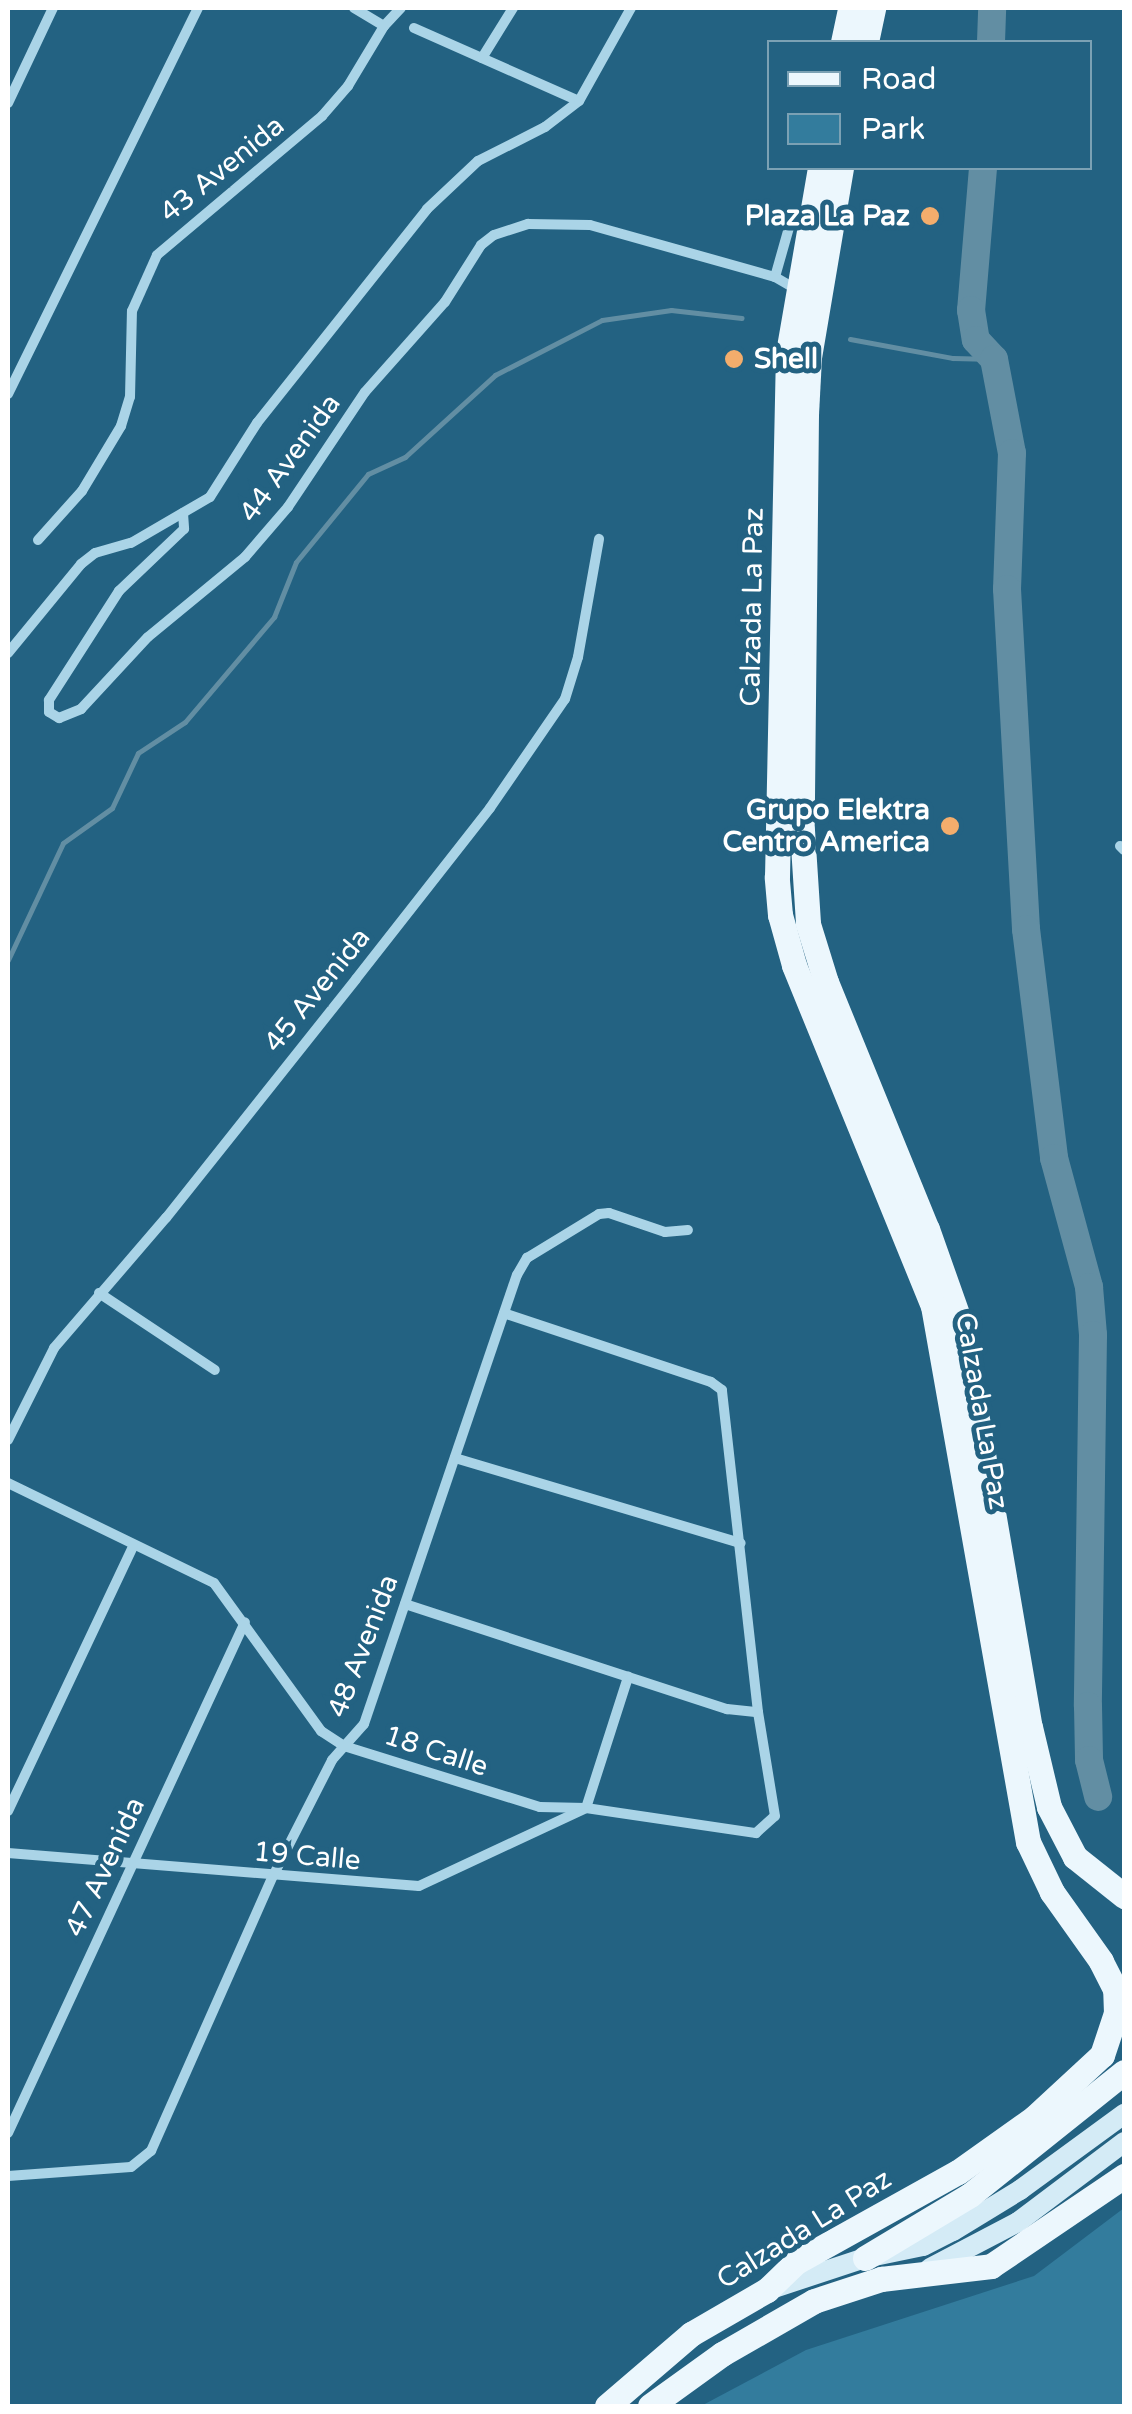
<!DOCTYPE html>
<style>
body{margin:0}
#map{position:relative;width:1132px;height:2414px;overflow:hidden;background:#236282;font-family:"Varela Round",sans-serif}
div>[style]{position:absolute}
.green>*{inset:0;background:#337c9d}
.stream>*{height:5px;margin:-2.5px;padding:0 2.5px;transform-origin:2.5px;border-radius:2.5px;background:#628ea3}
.river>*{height:28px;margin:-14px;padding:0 14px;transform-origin:14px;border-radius:14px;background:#628ea3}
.minor>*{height:10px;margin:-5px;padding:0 5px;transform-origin:5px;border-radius:5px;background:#aad4e7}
.secondary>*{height:20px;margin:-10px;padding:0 10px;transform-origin:10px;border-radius:10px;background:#d4ebf6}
.primary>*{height:25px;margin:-12.5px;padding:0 12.5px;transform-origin:12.5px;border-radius:12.5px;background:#ecf7fd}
.dots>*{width:28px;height:28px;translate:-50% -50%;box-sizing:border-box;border:5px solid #236282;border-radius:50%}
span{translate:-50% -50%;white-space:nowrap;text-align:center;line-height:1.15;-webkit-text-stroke:10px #236282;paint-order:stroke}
.street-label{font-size:28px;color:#fff}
.poi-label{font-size:28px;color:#fff;font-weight:700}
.right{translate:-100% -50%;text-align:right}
.left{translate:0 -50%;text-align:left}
.frame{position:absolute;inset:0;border:10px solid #fff;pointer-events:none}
.legend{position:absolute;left:767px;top:40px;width:325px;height:130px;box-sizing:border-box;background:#236282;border:2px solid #7ba1b4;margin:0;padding:12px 18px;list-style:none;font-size:30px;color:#fff}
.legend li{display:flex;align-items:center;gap:20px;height:50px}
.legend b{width:50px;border:2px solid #7ba1b4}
</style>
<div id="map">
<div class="green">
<i style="clip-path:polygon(1124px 2208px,1124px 2406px,701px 2406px,806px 2350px,1034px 2276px)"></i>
</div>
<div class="stream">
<i style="left:850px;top:339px;width:105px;rotate:10.5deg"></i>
<i style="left:953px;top:358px;width:41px;rotate:1.4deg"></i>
<i style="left:8px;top:960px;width:129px;rotate:-64.8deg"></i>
<i style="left:63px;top:843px;width:60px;rotate:-35.5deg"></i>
<i style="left:112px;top:808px;width:61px;rotate:-64.7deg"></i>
<i style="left:138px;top:753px;width:56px;rotate:-33.4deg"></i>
<i style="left:185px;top:722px;width:138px;rotate:-49.7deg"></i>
<i style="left:274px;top:617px;width:59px;rotate:-68.2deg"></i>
<i style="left:296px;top:562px;width:114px;rotate:-50.7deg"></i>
<i style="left:368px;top:474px;width:41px;rotate:-24.7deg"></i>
<i style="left:405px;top:457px;width:122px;rotate:-42.3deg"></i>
<i style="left:495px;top:375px;width:120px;rotate:-27.2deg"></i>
<i style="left:602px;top:320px;width:70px;rotate:-8.2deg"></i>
<i style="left:671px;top:310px;width:71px;rotate:6.4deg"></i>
</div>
<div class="river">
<i style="left:991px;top:42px;width:34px;rotate:-88deg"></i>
<i style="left:983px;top:168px;width:143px;rotate:94.8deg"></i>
<i style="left:971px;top:310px;width:30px;rotate:81deg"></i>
<i style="left:976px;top:340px;width:26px;rotate:47deg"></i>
<i style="left:994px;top:359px;width:96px;rotate:79.2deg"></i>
<i style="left:1012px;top:453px;width:136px;rotate:92.1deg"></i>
<i style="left:1007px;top:589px;width:341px;rotate:86.8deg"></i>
<i style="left:1026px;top:929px;width:231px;rotate:83deg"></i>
<i style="left:1054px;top:1158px;width:134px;rotate:74.8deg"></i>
<i style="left:1089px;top:1287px;width:48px;rotate:85.2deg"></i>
<i style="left:1093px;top:1335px;width:371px;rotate:90.8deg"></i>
<i style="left:1088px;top:1706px;width:54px;rotate:88.9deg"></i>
<i style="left:1089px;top:1760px;width:38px;rotate:76deg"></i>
</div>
<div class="minor">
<i style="left:354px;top:8px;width:35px;rotate:31deg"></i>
<i style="left:414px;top:28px;width:180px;rotate:23.9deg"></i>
<i style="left:482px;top:58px;width:59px;rotate:-58.2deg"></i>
<i style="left:8px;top:103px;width:105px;rotate:-64.7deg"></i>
<i style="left:775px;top:277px;width:55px;rotate:-74.2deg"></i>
<i style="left:8px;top:394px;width:430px;rotate:-63.8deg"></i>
<i style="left:183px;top:513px;width:16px;rotate:86deg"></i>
<i style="left:184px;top:529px;width:90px;rotate:136.4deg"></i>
<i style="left:119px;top:591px;width:130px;rotate:122.7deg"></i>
<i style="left:49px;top:700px;width:12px;rotate:90deg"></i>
<i style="left:49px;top:712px;width:12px;rotate:31deg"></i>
<i style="left:59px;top:718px;width:24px;rotate:-22deg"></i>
<i style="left:81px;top:709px;width:98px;rotate:-47.1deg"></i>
<i style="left:148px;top:637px;width:126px;rotate:-39.5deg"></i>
<i style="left:245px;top:557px;width:66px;rotate:-49.3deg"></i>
<i style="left:288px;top:507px;width:138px;rotate:-56.2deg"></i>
<i style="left:365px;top:392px;width:120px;rotate:-48.4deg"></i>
<i style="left:445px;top:302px;width:67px;rotate:-57.7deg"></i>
<i style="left:481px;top:245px;width:16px;rotate:-38deg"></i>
<i style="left:494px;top:235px;width:36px;rotate:-18deg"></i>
<i style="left:528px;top:224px;width:62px;rotate:0.9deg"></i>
<i style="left:590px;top:225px;width:192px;rotate:15.7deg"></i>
<i style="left:775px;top:277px;width:24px;rotate:30deg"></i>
<i style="left:38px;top:540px;width:66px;rotate:-48.1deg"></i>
<i style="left:82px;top:491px;width:76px;rotate:-59deg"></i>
<i style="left:121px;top:426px;width:30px;rotate:-73deg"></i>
<i style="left:130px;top:397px;width:86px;rotate:-88.7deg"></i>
<i style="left:132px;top:311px;width:61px;rotate:-65.9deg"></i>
<i style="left:157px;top:255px;width:216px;rotate:-40.1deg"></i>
<i style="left:322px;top:116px;width:40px;rotate:-49deg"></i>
<i style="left:348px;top:86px;width:70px;rotate:-59deg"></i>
<i style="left:384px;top:26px;width:25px;rotate:-47deg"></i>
<i style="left:8px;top:653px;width:115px;rotate:-50.6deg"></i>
<i style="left:81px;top:564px;width:18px;rotate:-38deg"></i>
<i style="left:95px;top:553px;width:37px;rotate:-16deg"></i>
<i style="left:131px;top:543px;width:91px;rotate:-30.2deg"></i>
<i style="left:210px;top:497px;width:88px;rotate:-57.6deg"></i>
<i style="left:257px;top:423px;width:273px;rotate:-51.5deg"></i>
<i style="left:427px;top:209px;width:70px;rotate:-43.3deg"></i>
<i style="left:478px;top:161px;width:75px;rotate:-26.9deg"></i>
<i style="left:545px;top:127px;width:43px;rotate:-37.4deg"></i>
<i style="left:579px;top:101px;width:107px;rotate:-60.8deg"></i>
<i style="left:1120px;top:846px;width:6px;rotate:45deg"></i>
<i style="left:99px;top:1293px;width:139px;rotate:33.6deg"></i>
<i style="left:8px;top:1440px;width:103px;rotate:-63.4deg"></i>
<i style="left:54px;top:1348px;width:172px;rotate:-49.3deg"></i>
<i style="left:166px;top:1218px;width:305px;rotate:-51.5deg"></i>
<i style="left:356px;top:979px;width:217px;rotate:-51.9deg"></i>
<i style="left:490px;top:808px;width:132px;rotate:-55.5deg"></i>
<i style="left:565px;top:699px;width:44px;rotate:-72.8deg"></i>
<i style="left:578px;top:657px;width:120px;rotate:-79.9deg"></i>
<i style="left:455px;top:1458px;width:298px;rotate:16.6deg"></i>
<i style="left:8px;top:1483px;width:229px;rotate:25.9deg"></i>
<i style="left:214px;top:1583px;width:183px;rotate:54.1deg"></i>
<i style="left:321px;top:1731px;width:27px;rotate:33deg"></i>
<i style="left:344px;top:1746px;width:205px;rotate:17.3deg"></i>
<i style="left:540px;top:1807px;width:46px;rotate:1.2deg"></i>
<i style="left:586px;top:1808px;width:172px;rotate:8.4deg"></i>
<i style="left:756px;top:1833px;width:25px;rotate:-42deg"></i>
<i style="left:775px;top:1816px;width:105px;rotate:-99.3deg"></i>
<i style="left:758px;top:1712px;width:324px;rotate:-96.4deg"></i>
<i style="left:722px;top:1390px;width:14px;rotate:-144deg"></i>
<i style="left:711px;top:1382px;width:218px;rotate:-161.6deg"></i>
<i style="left:405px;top:1604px;width:339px;rotate:18.1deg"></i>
<i style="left:727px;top:1709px;width:31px;rotate:6deg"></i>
<i style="left:8px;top:1811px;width:293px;rotate:-64.7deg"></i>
<i style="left:8px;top:1853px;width:412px;rotate:4.6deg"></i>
<i style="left:419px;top:1886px;width:184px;rotate:-25deg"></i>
<i style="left:586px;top:1808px;width:138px;rotate:-72.2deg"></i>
<i style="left:8px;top:2133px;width:563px;rotate:-65.12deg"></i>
<i style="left:8px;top:2176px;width:123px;rotate:-4.2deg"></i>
<i style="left:131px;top:2167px;width:26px;rotate:-39deg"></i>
<i style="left:151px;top:2151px;width:301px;rotate:-66.1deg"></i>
<i style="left:273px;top:1876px;width:130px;rotate:-63deg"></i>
<i style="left:332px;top:1760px;width:48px;rotate:-48.4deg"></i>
<i style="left:364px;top:1724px;width:474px;rotate:-71.2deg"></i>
<i style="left:517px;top:1275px;width:20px;rotate:-60deg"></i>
<i style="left:527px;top:1258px;width:84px;rotate:-31.4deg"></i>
<i style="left:599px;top:1214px;width:10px;rotate:-6deg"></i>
<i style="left:609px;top:1213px;width:59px;rotate:18.7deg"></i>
<i style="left:665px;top:1232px;width:23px;rotate:-5deg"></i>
</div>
<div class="secondary">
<i style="left:930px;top:2268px;width:99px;rotate:-27.6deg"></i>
<i style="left:1018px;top:2222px;width:133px;rotate:-37deg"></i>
<i style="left:768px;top:2290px;width:102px;rotate:-18.3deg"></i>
<i style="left:865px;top:2258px;width:59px;rotate:-11.7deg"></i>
<i style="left:923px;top:2246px;width:34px;rotate:-27deg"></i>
<i style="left:953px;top:2231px;width:79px;rotate:-31.5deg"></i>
<i style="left:1020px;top:2190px;width:129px;rotate:-36.2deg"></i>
</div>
<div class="primary">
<i style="left:843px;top:42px;width:35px;rotate:-78deg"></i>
<i style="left:866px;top:42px;width:35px;rotate:-78deg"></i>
<i style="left:841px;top:168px;width:192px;rotate:99.6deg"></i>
<i style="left:809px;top:357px;width:57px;rotate:93deg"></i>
<i style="left:806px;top:414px;width:416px;rotate:90.6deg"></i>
<i style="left:802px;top:830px;width:94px;rotate:86.3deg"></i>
<i style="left:808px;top:924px;width:61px;rotate:72.8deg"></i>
<i style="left:826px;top:982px;width:267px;rotate:67.8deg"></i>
<i style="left:927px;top:1229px;width:102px;rotate:70.5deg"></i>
<i style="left:961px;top:1325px;width:408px;rotate:80.3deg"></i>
<i style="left:1030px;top:1727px;width:82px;rotate:76.6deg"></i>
<i style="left:1049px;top:1807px;width:56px;rotate:62.5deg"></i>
<i style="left:1075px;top:1857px;width:63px;rotate:38.5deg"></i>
<i style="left:865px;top:2258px;width:122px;rotate:-31deg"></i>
<i style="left:970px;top:2195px;width:197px;rotate:-38.6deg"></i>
<i style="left:607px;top:2406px;width:111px;rotate:-40.6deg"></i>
<i style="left:691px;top:2334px;width:88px;rotate:-30.1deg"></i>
<i style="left:767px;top:2290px;width:40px;rotate:-44deg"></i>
<i style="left:796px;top:2262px;width:185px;rotate:-29.1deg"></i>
<i style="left:958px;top:2172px;width:95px;rotate:-35.5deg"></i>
<i style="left:1035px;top:2117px;width:91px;rotate:-42.8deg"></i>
<i style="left:1102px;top:2055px;width:44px;rotate:-71.6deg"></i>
<i style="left:1116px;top:2013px;width:24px;rotate:-92deg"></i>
<i style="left:1115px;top:1989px;width:31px;rotate:-117deg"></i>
<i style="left:1101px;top:1961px;width:85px;rotate:-125.4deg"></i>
<i style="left:1052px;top:1892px;width:55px;rotate:-115.6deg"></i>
<i style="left:1028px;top:1842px;width:544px;rotate:-100.05deg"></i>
<i style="left:933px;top:1306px;width:368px;rotate:-112.2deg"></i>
<i style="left:794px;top:965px;width:52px;rotate:-105.6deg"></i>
<i style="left:780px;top:915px;width:38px;rotate:-95deg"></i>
<i style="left:777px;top:877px;width:524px;rotate:-88.8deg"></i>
<i style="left:788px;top:353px;width:188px;rotate:-80.2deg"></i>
<i style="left:650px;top:2406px;width:89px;rotate:-35.8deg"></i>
<i style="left:722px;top:2354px;width:106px;rotate:-29.9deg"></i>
<i style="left:814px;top:2301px;width:71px;rotate:-18.2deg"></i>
<i style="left:881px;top:2279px;width:111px;rotate:-6.7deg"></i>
<i style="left:991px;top:2266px;width:161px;rotate:-34.1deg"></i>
</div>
<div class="dots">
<i style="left:930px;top:216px;background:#f3ad6c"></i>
<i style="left:734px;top:359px;background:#f3ad6c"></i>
<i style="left:950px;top:826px;background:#f3ad6c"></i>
</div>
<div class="street-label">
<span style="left:222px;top:169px;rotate:-39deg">43 Avenida</span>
<span style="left:290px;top:458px;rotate:-54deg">44 Avenida</span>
<span style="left:752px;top:607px;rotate:-89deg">Calzada La Paz</span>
<span style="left:317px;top:990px;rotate:-51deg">45 Avenida</span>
<span style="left:982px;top:1411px;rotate:80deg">Calzada La Paz</span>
<span style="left:363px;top:1646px;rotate:-69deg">48 Avenida</span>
<span style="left:436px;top:1751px;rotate:18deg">18 Calle</span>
<span style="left:307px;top:1856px;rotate:5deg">19 Calle</span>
<span style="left:105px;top:1867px;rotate:-65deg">47 Avenida</span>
<span style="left:804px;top:2229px;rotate:-32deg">Calzada La Paz</span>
</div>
<div class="poi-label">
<span class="right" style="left:910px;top:216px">Plaza La Paz</span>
<span class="left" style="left:754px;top:359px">Shell</span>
<span class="right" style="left:930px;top:826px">Grupo Elektra<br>Centro America</span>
</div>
<div class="frame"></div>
<ul class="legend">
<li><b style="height:12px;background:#ecf7fd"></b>Road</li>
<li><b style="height:28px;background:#337c9d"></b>Park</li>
</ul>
</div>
